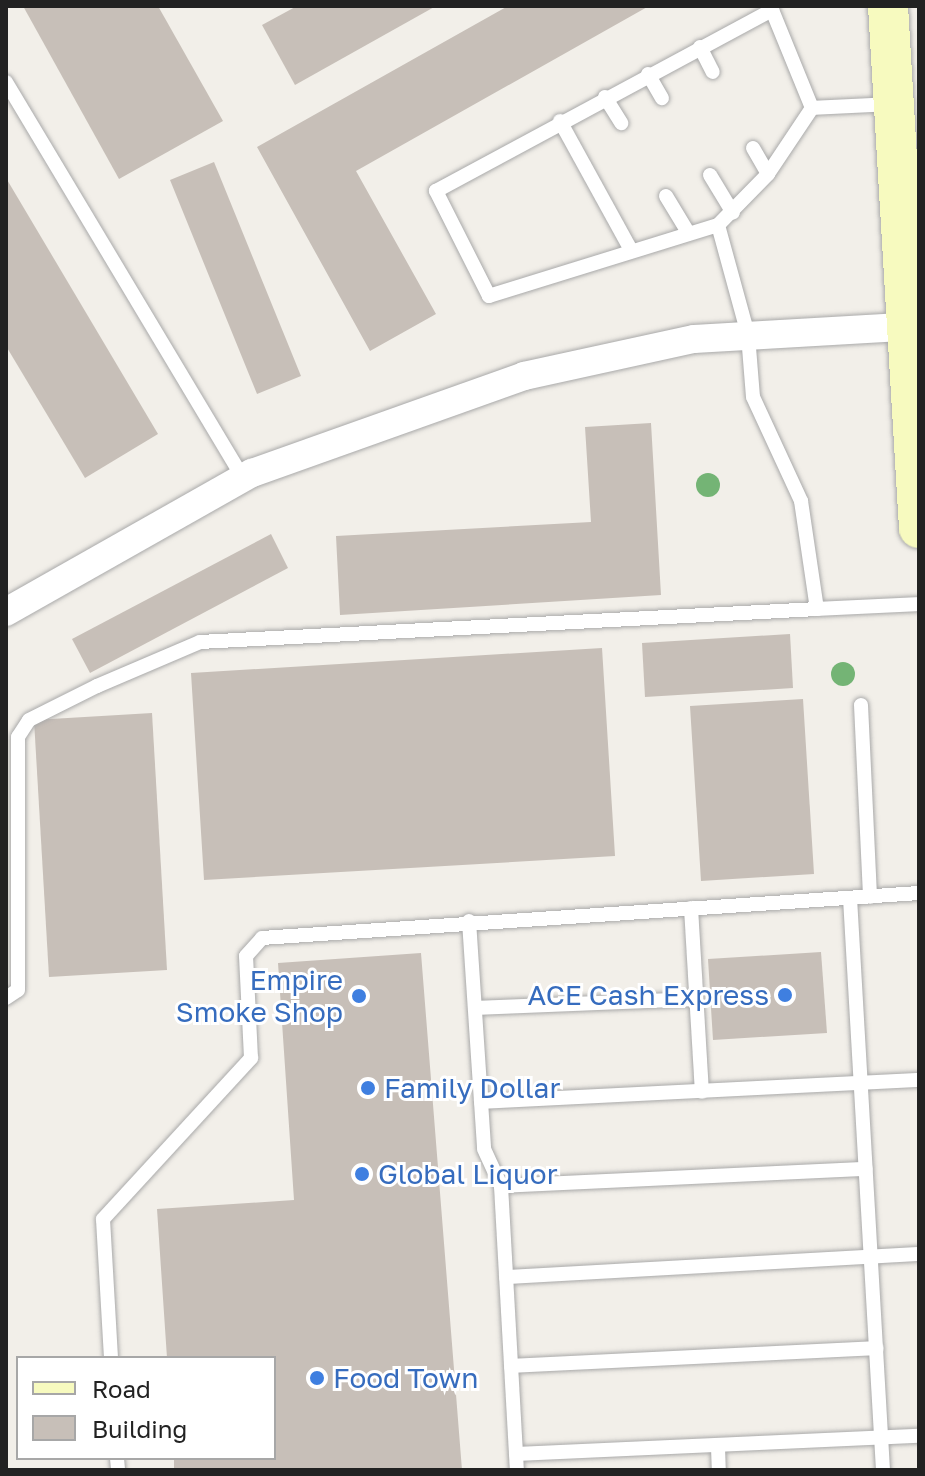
<!DOCTYPE html>
<style>
body{margin:0}
#map{position:relative;width:925px;height:1476px;overflow:hidden;background:#f2efe9;font-family:"Golos Text",sans-serif}
div>[style]{position:absolute}
.building>*{inset:0;background:#c7bfb8}
.roads{filter:drop-shadow(0 0 2px #a9a9a9) drop-shadow(0 0 2px #a9a9a9)}
.lane>*{height:14px;margin:-7px;padding:0 7px;transform-origin:7px;border-radius:7px;background:#fff}
.street>*{height:28px;margin:-14px;padding:0 14px;transform-origin:14px;border-radius:14px;background:#fff}
.secondary>*{height:40px;margin:-20px;padding:0 20px;transform-origin:20px;border-radius:20px;background:#f7fabf}
.trees>*{width:24px;height:24px;margin:-12px;border-radius:50%;background:#74b475}
.dots>*{width:22px;height:22px;translate:-50% -50%;box-sizing:border-box;border:4px solid #fff;border-radius:50%}
span{translate:-50% -50%;white-space:nowrap;text-align:center;line-height:1.15;-webkit-text-stroke:6px #fff;paint-order:stroke}
.shop-label{font-size:28px;color:#366cbe}
.right{translate:-100% -50%;text-align:right}
.left{translate:0 -50%;text-align:left}
.frame{position:absolute;inset:0;border:8px solid #222;pointer-events:none}
.legend{position:absolute;left:16px;top:1356px;width:260px;height:104px;box-sizing:border-box;background:#fff;border:2px solid #a7a7a7;margin:0;padding:10px 14px;list-style:none;font-size:24px;color:#222}
.legend li{display:flex;align-items:center;gap:16px;height:40px}
.legend b{width:40px;border:2px solid #a7a7a7}
</style>
<div id="map">
<div class="building">
<i style="clip-path:polygon(23px 6px,158px 6px,223px 121px,119px 179px)"></i>
<i style="clip-path:polygon(297px 6px,436px 6px,295px 85px,262px 25px)"></i>
<i style="clip-path:polygon(508px 6px,649px 6px,356px 171px,436px 314px,370px 351px,257px 147px)"></i>
<i style="clip-path:polygon(214px 162px,301px 376px,257px 394px,170px 180px)"></i>
<i style="clip-path:polygon(6px 178px,158px 434px,85px 478px,6px 346px)"></i>
<i style="clip-path:polygon(651px 423px,661px 595px,340px 615px,336px 536px,591px 522px,585px 427px)"></i>
<i style="clip-path:polygon(271px 534px,288px 568px,90px 673px,72px 639px)"></i>
<i style="clip-path:polygon(790px 634px,793px 688px,645px 697px,642px 643px)"></i>
<i style="clip-path:polygon(602px 648px,615px 856px,204px 880px,191px 673px)"></i>
<i style="clip-path:polygon(803px 699px,814px 874px,701px 881px,690px 706px)"></i>
<i style="clip-path:polygon(152px 713px,167px 970px,49px 977px,34px 720px)"></i>
<i style="clip-path:polygon(821px 952px,827px 1033px,713px 1040px,708px 959px)"></i>
<i style="clip-path:polygon(421px 953px,462px 1470px,174px 1470px,174px 1458px,274px 1458px,274px 1358px,167px 1358px,157px 1209px,294px 1200px,278px 963px)"></i>
</div>
<div class="roads">
<div class="lane">
<i style="left:700px;top:47px;width:28px;rotate:63deg"></i>
<i style="left:648px;top:74px;width:28px;rotate:60deg"></i>
<i style="left:6px;top:82px;width:462px;rotate:59.1deg"></i>
<i style="left:605px;top:97px;width:31px;rotate:58deg"></i>
<i style="left:812px;top:108px;width:79px;rotate:-2.9deg"></i>
<i style="left:560px;top:121px;width:147px;rotate:61.2deg"></i>
<i style="left:753px;top:148px;width:30px;rotate:60deg"></i>
<i style="left:710px;top:175px;width:44px;rotate:58.8deg"></i>
<i style="left:666px;top:196px;width:44px;rotate:58.8deg"></i>
<i style="left:718px;top:225px;width:240px;rotate:162.8deg"></i>
<i style="left:489px;top:296px;width:118px;rotate:-116.8deg"></i>
<i style="left:436px;top:191px;width:382px;rotate:-28.3deg"></i>
<i style="left:772px;top:10px;width:106px;rotate:67.8deg"></i>
<i style="left:812px;top:108px;width:79px;rotate:123.7deg"></i>
<i style="left:768px;top:174px;width:71px;rotate:134.4deg"></i>
<i style="left:718px;top:225px;width:114px;rotate:74.7deg"></i>
<i style="left:748px;top:335px;width:62px;rotate:85.4deg"></i>
<i style="left:753px;top:397px;width:115px;rotate:65.2deg"></i>
<i style="left:801px;top:501px;width:109px;rotate:81.6deg"></i>
<i style="left:817px;top:609px;width:102px;rotate:-2.8deg"></i>
<i style="left:861px;top:705px;width:192px;rotate:87.3deg"></i>
<i style="left:850px;top:898px;width:573px;rotate:86.7deg"></i>
<i style="left:691px;top:908px;width:184px;rotate:86.6deg"></i>
<i style="left:469px;top:921px;width:228px;rotate:86.2deg"></i>
<i style="left:484px;top:1149px;width:41px;rotate:65.3deg"></i>
<i style="left:501px;top:1186px;width:284px;rotate:86.8deg"></i>
<i style="left:6px;top:998px;width:14px;rotate:-34deg"></i>
<i style="left:18px;top:990px;width:253px;rotate:-90deg"></i>
<i style="left:18px;top:737px;width:20px;rotate:-57deg"></i>
<i style="left:29px;top:720px;width:76px;rotate:-26.6deg"></i>
<i style="left:97px;top:686px;width:112px;rotate:-23.1deg"></i>
<i style="left:200px;top:642px;width:618px;rotate:-3.06deg"></i>
<i style="left:475px;top:1008px;width:221px;rotate:-2.3deg"></i>
<i style="left:481px;top:1102px;width:439px;rotate:-2.9deg"></i>
<i style="left:501px;top:1186px;width:365px;rotate:-2.7deg"></i>
<i style="left:506px;top:1277px;width:414px;rotate:-3.2deg"></i>
<i style="left:111px;top:1358px;width:139px;rotate:-93.3deg"></i>
<i style="left:103px;top:1219px;width:219px;rotate:-47.4deg"></i>
<i style="left:251px;top:1058px;width:102px;rotate:-92.8deg"></i>
<i style="left:246px;top:956px;width:24px;rotate:-48deg"></i>
<i style="left:262px;top:938px;width:659px;rotate:-3.92deg"></i>
<i style="left:511px;top:1366px;width:366px;rotate:-2.8deg"></i>
<i style="left:718px;top:1447px;width:23px;rotate:88deg"></i>
<i style="left:516px;top:1454px;width:403px;rotate:-2.6deg"></i>
<i style="left:117px;top:1458px;width:12px;rotate:85deg"></i>
</div>
<div class="street">
<i style="left:6px;top:612px;width:283px;rotate:-29.5deg"></i>
<i style="left:252px;top:473px;width:289px;rotate:-19.6deg"></i>
<i style="left:524px;top:376px;width:174px;rotate:-12.3deg"></i>
<i style="left:694px;top:339px;width:225px;rotate:-3.3deg"></i>
</div>
<div class="secondary">
<i style="left:888px;top:6px;width:523px;rotate:86.6deg"></i>
</div>
</div>
<div class="trees">
<i style="left:708px;top:485px"></i>
<i style="left:843px;top:674px"></i>
</div>
<div class="dots">
<i style="left:785px;top:995px;background:#3f7fe0"></i>
<i style="left:359px;top:996px;background:#3f7fe0"></i>
<i style="left:368px;top:1088px;background:#3f7fe0"></i>
<i style="left:362px;top:1174px;background:#3f7fe0"></i>
<i style="left:317px;top:1378px;background:#3f7fe0"></i>
</div>
<div class="shop-label">
<span class="right" style="left:343px;top:996px">Empire<br>Smoke Shop</span>
<span class="right" style="left:769px;top:995px">ACE Cash Express</span>
<span class="left" style="left:384px;top:1088px">Family Dollar</span>
<span class="left" style="left:378px;top:1174px">Global Liquor</span>
<span class="left" style="left:333px;top:1378px">Food Town</span>
</div>
<div class="frame"></div>
<ul class="legend">
<li><b style="height:10px;background:#f7fabf"></b>Road</li>
<li><b style="height:22px;background:#c7bfb8"></b>Building</li>
</ul>
</div>
